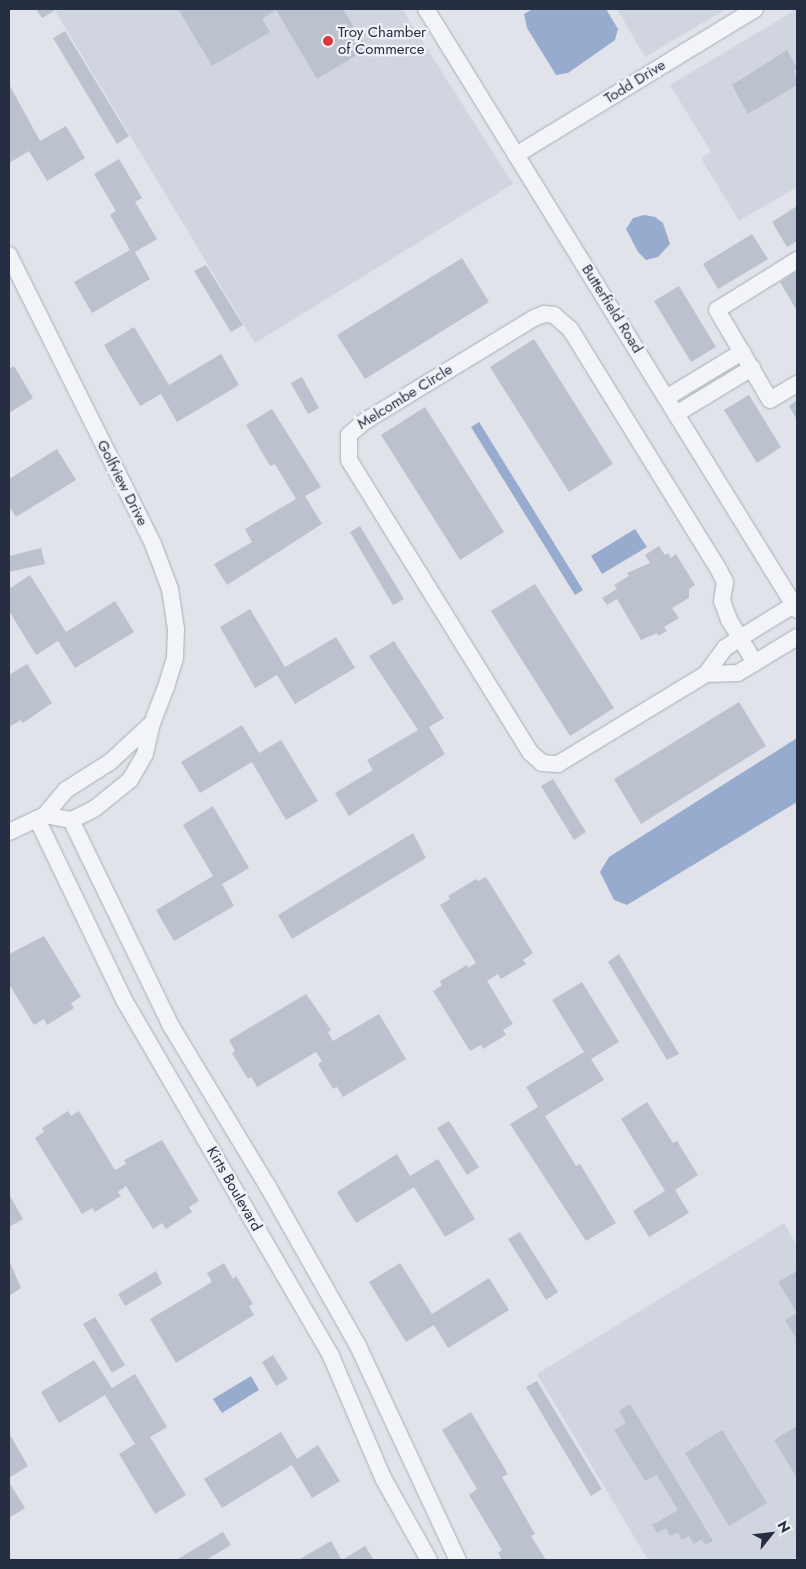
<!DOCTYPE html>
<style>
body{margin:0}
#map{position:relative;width:806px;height:1569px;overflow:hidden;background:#e0e3ea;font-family:Jost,sans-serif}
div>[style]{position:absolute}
.built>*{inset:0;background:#d1d5e0}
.water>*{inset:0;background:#97abce}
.building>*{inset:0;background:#bcc1ce}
.roads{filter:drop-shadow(0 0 1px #a8adb8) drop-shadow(0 0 1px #a8adb8)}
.street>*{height:16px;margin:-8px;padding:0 8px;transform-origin:8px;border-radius:8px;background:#f3f4f8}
.dots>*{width:14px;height:14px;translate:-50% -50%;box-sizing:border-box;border:2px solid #eff2f7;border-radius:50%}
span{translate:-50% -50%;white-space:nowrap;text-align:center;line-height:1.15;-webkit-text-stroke:4.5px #eff2f7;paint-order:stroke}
.poi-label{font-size:15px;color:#262e43}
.left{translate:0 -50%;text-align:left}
.street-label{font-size:15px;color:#262e43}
.frame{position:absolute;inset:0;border:10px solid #262e43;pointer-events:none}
.north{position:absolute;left:746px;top:1509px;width:50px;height:50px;-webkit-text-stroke:4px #eff2f7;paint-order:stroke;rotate:61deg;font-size:14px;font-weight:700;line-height:20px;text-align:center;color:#262e43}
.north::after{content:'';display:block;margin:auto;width:18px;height:22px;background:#262e43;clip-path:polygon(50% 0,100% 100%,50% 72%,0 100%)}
</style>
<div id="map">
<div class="built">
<i style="clip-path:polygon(54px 9px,402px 9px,513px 184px,255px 343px)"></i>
<i style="clip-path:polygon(617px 9px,726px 9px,645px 57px)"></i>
<i style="clip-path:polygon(797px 9px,797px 187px,739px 221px,701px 158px,711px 152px,670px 85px)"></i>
<i style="clip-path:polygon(784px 1223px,797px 1246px,797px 1557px,792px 1560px,648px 1560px,537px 1374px)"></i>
</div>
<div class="water">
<i style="clip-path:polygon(533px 9px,606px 9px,618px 29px,615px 40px,568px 73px,556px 75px,527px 28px,524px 14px)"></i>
<i style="clip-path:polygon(644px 215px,655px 217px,663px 223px,670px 244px,658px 257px,646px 260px,638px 252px,626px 229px,633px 218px)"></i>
<i style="clip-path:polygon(479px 422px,583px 590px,575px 595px,471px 427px)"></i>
<i style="clip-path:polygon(635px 529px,647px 547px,602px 574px,591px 556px)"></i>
<i style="clip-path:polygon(797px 738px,797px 802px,627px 905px,614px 900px,600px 872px,609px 857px)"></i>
<i style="clip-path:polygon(251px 1376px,259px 1390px,222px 1413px,213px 1399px)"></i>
</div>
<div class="building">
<i style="clip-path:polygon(36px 9px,52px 9px,54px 11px,42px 18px)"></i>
<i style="clip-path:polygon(178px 9px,343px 9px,367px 49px,317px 79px,276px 10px,262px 19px,270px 32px,212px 66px)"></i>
<i style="clip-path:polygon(65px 31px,129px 136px,117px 144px,53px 38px)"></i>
<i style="clip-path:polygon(787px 50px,797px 68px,794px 70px,797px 85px,748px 114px,732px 85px)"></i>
<i style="clip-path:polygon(9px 84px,40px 141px,66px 126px,85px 158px,47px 181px,29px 151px,9px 163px)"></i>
<i style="clip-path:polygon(119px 159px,142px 198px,135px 202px,157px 239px,135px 252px,150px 279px,92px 313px,74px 282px,130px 250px,110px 215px,116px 211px,94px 174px)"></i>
<i style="clip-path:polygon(797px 206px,797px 241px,787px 247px,772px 222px)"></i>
<i style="clip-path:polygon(752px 234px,768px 259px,718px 289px,703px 264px)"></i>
<i style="clip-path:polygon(462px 258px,489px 302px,365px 379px,337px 335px)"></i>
<i style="clip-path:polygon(206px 265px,243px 325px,231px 332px,194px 271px)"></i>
<i style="clip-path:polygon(797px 271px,797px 311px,780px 282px)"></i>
<i style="clip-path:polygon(679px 286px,716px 347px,691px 362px,654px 301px)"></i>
<i style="clip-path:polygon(134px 327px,169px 385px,221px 354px,239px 385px,177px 422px,161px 394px,140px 406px,104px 345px)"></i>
<i style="clip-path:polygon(534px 339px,613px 464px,569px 492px,490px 367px)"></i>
<i style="clip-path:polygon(14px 366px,33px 398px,9px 413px,9px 369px)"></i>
<i style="clip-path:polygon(302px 377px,319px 408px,308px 414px,291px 383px)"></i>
<i style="clip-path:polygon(749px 395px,781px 447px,757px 463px,724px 410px)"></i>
<i style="clip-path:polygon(797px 400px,797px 420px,789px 406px)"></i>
<i style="clip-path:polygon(425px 407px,504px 532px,460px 560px,381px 435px)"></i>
<i style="clip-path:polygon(272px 409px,321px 487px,305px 496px,322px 524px,227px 585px,214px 564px,252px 542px,245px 529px,296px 499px,275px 464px,270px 466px,246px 425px)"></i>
<i style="clip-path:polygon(57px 449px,76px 480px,16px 517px,9px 506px,9px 479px)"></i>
<i style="clip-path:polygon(360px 526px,404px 599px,393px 605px,350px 532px)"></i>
<i style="clip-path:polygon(659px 546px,665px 555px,668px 553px,671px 558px,676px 554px,695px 585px,689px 589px,689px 598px,672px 608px,679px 618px,664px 627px,667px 631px,658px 636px,657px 633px,641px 640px,617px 599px,607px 605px,602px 598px,617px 589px,614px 585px,629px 576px,627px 573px,650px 563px,645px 555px)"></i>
<i style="clip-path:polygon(41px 548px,45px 564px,9px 572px,9px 556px)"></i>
<i style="clip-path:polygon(30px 575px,66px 632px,115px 601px,134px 632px,75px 668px,58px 641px,36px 655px,9px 611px,9px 589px)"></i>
<i style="clip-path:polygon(535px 584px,614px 708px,570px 736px,491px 611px)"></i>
<i style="clip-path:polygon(250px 609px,285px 667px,336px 637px,355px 668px,295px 704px,277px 675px,255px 688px,220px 627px)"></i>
<i style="clip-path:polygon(394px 641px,444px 718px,429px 727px,445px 754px,349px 816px,335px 793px,373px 770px,367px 760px,418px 730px,369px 656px)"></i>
<i style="clip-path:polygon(27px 664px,52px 703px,23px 723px,21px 720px,9px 727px,9px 675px)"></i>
<i style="clip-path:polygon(739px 702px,766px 746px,641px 824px,614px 779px)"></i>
<i style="clip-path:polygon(242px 725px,259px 753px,281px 740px,318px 801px,286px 820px,252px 762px,200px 793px,181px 762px)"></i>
<i style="clip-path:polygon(553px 779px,586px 832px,574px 840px,541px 786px)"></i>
<i style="clip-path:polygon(213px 806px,249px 868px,222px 884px,234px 906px,174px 941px,156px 910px,213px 876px,183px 825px)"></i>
<i style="clip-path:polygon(413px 833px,426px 858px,292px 939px,278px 915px)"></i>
<i style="clip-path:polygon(486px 877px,533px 953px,523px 960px,526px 964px,501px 979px,498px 974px,487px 981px,513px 1024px,503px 1030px,506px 1035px,483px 1049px,481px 1045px,470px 1051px,433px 991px,442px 985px,440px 981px,467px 965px,468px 968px,476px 963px,440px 905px,450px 899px,448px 896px,476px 879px,478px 881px)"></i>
<i style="clip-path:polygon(44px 936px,81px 997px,71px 1003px,74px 1008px,47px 1025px,44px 1019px,34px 1025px,9px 984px,9px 954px)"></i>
<i style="clip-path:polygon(619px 954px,679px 1054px,667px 1060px,608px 962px)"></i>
<i style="clip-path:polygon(582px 982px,619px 1042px,591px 1059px,604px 1080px,545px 1116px,576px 1166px,580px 1164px,616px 1223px,586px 1241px,510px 1124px,538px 1107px,526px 1087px,584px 1052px,552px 1000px)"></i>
<i style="clip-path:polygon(306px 994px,331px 1030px,328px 1032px,333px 1041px,379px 1014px,406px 1059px,343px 1097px,337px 1087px,333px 1089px,318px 1064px,322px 1061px,316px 1052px,257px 1087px,251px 1077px,248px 1079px,232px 1053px,235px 1051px,229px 1040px)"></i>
<i style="clip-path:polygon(647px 1102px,673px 1143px,677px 1141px,698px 1175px,675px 1190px,689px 1213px,649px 1237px,633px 1211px,665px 1191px,621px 1119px)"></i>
<i style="clip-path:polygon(68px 1111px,71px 1116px,79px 1111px,115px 1170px,126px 1164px,124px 1160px,162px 1140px,199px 1201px,189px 1207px,192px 1212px,166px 1229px,162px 1223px,153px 1229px,126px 1186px,118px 1192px,121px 1196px,95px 1212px,92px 1208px,82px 1214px,35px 1138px,44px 1132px,42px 1128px)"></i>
<i style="clip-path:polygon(449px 1121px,479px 1167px,467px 1175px,437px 1128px)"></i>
<i style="clip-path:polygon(397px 1154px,410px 1176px,438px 1159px,475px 1219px,445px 1237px,414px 1187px,356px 1223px,337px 1192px)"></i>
<i style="clip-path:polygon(9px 1194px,23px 1219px,9px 1227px)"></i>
<i style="clip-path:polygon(520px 1232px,558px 1292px,546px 1300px,508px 1239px)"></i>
<i style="clip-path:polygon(9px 1260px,21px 1288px,9px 1296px)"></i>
<i style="clip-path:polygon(224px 1263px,233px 1279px,236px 1276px,253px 1304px,249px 1306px,254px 1315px,176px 1363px,150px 1319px,212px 1282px,207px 1273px)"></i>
<i style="clip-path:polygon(400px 1263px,432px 1314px,489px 1278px,509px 1310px,448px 1348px,434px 1325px,406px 1342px,369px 1282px)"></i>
<i style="clip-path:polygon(156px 1271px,162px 1284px,125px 1306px,118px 1294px)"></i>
<i style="clip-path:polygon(797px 1271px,797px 1340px,785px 1320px,797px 1313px,778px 1282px)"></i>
<i style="clip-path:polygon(95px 1317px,125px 1365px,112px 1373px,83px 1324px)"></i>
<i style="clip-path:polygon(273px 1355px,288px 1379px,276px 1386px,262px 1362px)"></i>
<i style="clip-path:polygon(94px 1360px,112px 1388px,135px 1374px,167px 1427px,150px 1437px,186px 1495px,155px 1514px,119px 1454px,135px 1444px,105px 1395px,59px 1423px,41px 1392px)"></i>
<i style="clip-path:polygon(537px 1381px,602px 1489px,591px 1496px,526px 1387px)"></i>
<i style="clip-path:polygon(630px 1404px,713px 1541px,705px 1545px,702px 1539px,694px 1544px,689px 1536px,682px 1540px,678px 1532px,670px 1536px,666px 1528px,657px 1533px,652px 1525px,678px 1510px,657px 1475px,645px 1481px,614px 1430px,626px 1423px,619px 1411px)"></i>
<i style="clip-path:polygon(471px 1412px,508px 1474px,502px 1477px,535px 1534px,531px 1536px,546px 1560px,502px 1560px,498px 1553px,502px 1550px,469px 1495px,477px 1489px,442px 1430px)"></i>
<i style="clip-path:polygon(797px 1426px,797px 1478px,774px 1440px)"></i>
<i style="clip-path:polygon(722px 1430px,767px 1503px,729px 1526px,685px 1453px)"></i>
<i style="clip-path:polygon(281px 1432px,297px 1459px,318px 1445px,340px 1481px,312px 1498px,292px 1465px,222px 1508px,204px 1479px)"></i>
<i style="clip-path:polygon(9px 1433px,28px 1466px,9px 1478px)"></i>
<i style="clip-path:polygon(9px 1482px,25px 1508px,9px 1518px)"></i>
<i style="clip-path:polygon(223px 1532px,231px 1545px,206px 1560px,176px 1560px)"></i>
<i style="clip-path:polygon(331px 1541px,342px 1560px,365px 1546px,374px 1560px,298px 1560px)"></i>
</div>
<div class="roads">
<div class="street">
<i style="left:426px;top:9px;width:706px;rotate:58.31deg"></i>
<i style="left:516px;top:155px;width:280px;rotate:-31.4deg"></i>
<i style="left:9px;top:255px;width:323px;rotate:63.5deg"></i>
<i style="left:153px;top:544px;width:48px;rotate:69.3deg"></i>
<i style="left:170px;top:589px;width:40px;rotate:81.5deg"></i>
<i style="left:176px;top:629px;width:29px;rotate:92deg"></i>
<i style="left:175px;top:658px;width:30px;rotate:107deg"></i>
<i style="left:166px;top:687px;width:39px;rotate:111deg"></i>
<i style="left:152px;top:723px;width:32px;rotate:103deg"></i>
<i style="left:145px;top:754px;width:30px;rotate:120deg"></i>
<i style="left:130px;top:780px;width:46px;rotate:141.1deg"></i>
<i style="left:94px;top:809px;width:25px;rotate:154deg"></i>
<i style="left:71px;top:820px;width:26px;rotate:-169deg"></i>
<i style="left:797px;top:260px;width:94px;rotate:148deg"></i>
<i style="left:717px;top:310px;width:104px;rotate:59.5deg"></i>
<i style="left:770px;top:400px;width:31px;rotate:-31deg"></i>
<i style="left:666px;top:398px;width:89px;rotate:-31.2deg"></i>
<i style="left:676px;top:414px;width:89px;rotate:-31.2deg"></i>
<i style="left:755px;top:663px;width:29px;rotate:-121deg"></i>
<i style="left:740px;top:638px;width:21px;rotate:-121deg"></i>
<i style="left:729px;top:620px;width:20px;rotate:-110deg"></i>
<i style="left:722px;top:601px;width:19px;rotate:-81deg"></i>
<i style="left:725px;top:582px;width:13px;rotate:-117deg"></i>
<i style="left:719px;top:570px;width:283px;rotate:-121.7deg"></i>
<i style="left:570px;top:329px;width:21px;rotate:-139deg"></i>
<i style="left:554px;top:315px;width:10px;rotate:-174deg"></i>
<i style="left:544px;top:314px;width:11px;rotate:158deg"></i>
<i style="left:534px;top:318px;width:198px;rotate:148.6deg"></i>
<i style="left:365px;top:421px;width:21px;rotate:139deg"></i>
<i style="left:349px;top:435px;width:25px;rotate:90deg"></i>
<i style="left:349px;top:460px;width:345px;rotate:58.2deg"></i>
<i style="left:531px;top:753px;width:15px;rotate:42deg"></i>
<i style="left:542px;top:763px;width:16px;rotate:4deg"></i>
<i style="left:558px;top:764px;width:173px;rotate:-31.3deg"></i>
<i style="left:706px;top:674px;width:32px;rotate:-54deg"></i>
<i style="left:725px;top:648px;width:18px;rotate:-34deg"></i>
<i style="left:740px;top:638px;width:67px;rotate:-31.6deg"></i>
<i style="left:706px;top:674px;width:32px;rotate:-2deg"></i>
<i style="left:738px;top:673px;width:69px;rotate:-31.4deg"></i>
<i style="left:37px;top:819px;width:201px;rotate:64.3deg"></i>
<i style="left:124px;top:1000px;width:412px;rotate:59.8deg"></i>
<i style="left:331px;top:1356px;width:133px;rotate:66.9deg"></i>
<i style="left:383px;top:1478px;width:94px;rotate:60.7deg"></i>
<i style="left:71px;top:820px;width:229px;rotate:64.1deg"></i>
<i style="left:171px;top:1026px;width:186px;rotate:58.9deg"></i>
<i style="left:267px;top:1185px;width:185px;rotate:60.5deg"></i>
<i style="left:358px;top:1346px;width:236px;rotate:65deg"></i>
<i style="left:9px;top:832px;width:40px;rotate:-25deg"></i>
<i style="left:45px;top:815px;width:33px;rotate:-50deg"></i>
<i style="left:66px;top:790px;width:52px;rotate:-32.5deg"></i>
<i style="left:110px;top:762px;width:54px;rotate:-42.8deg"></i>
</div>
</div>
<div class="dots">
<i style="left:328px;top:41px;background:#dc383d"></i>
</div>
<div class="poi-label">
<span class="left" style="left:338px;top:41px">Troy Chamber<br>of Commerce</span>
</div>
<div class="street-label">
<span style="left:635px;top:82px;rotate:-32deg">Todd Drive</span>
<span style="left:612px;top:309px;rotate:58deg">Butterfield Road</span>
<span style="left:405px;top:397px;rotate:-32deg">Melcombe Circle</span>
<span style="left:122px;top:483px;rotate:63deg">Golfview Drive</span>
<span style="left:234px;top:1189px;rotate:60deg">Kirts Boulevard</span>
</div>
<div class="frame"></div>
<div class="north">N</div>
</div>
